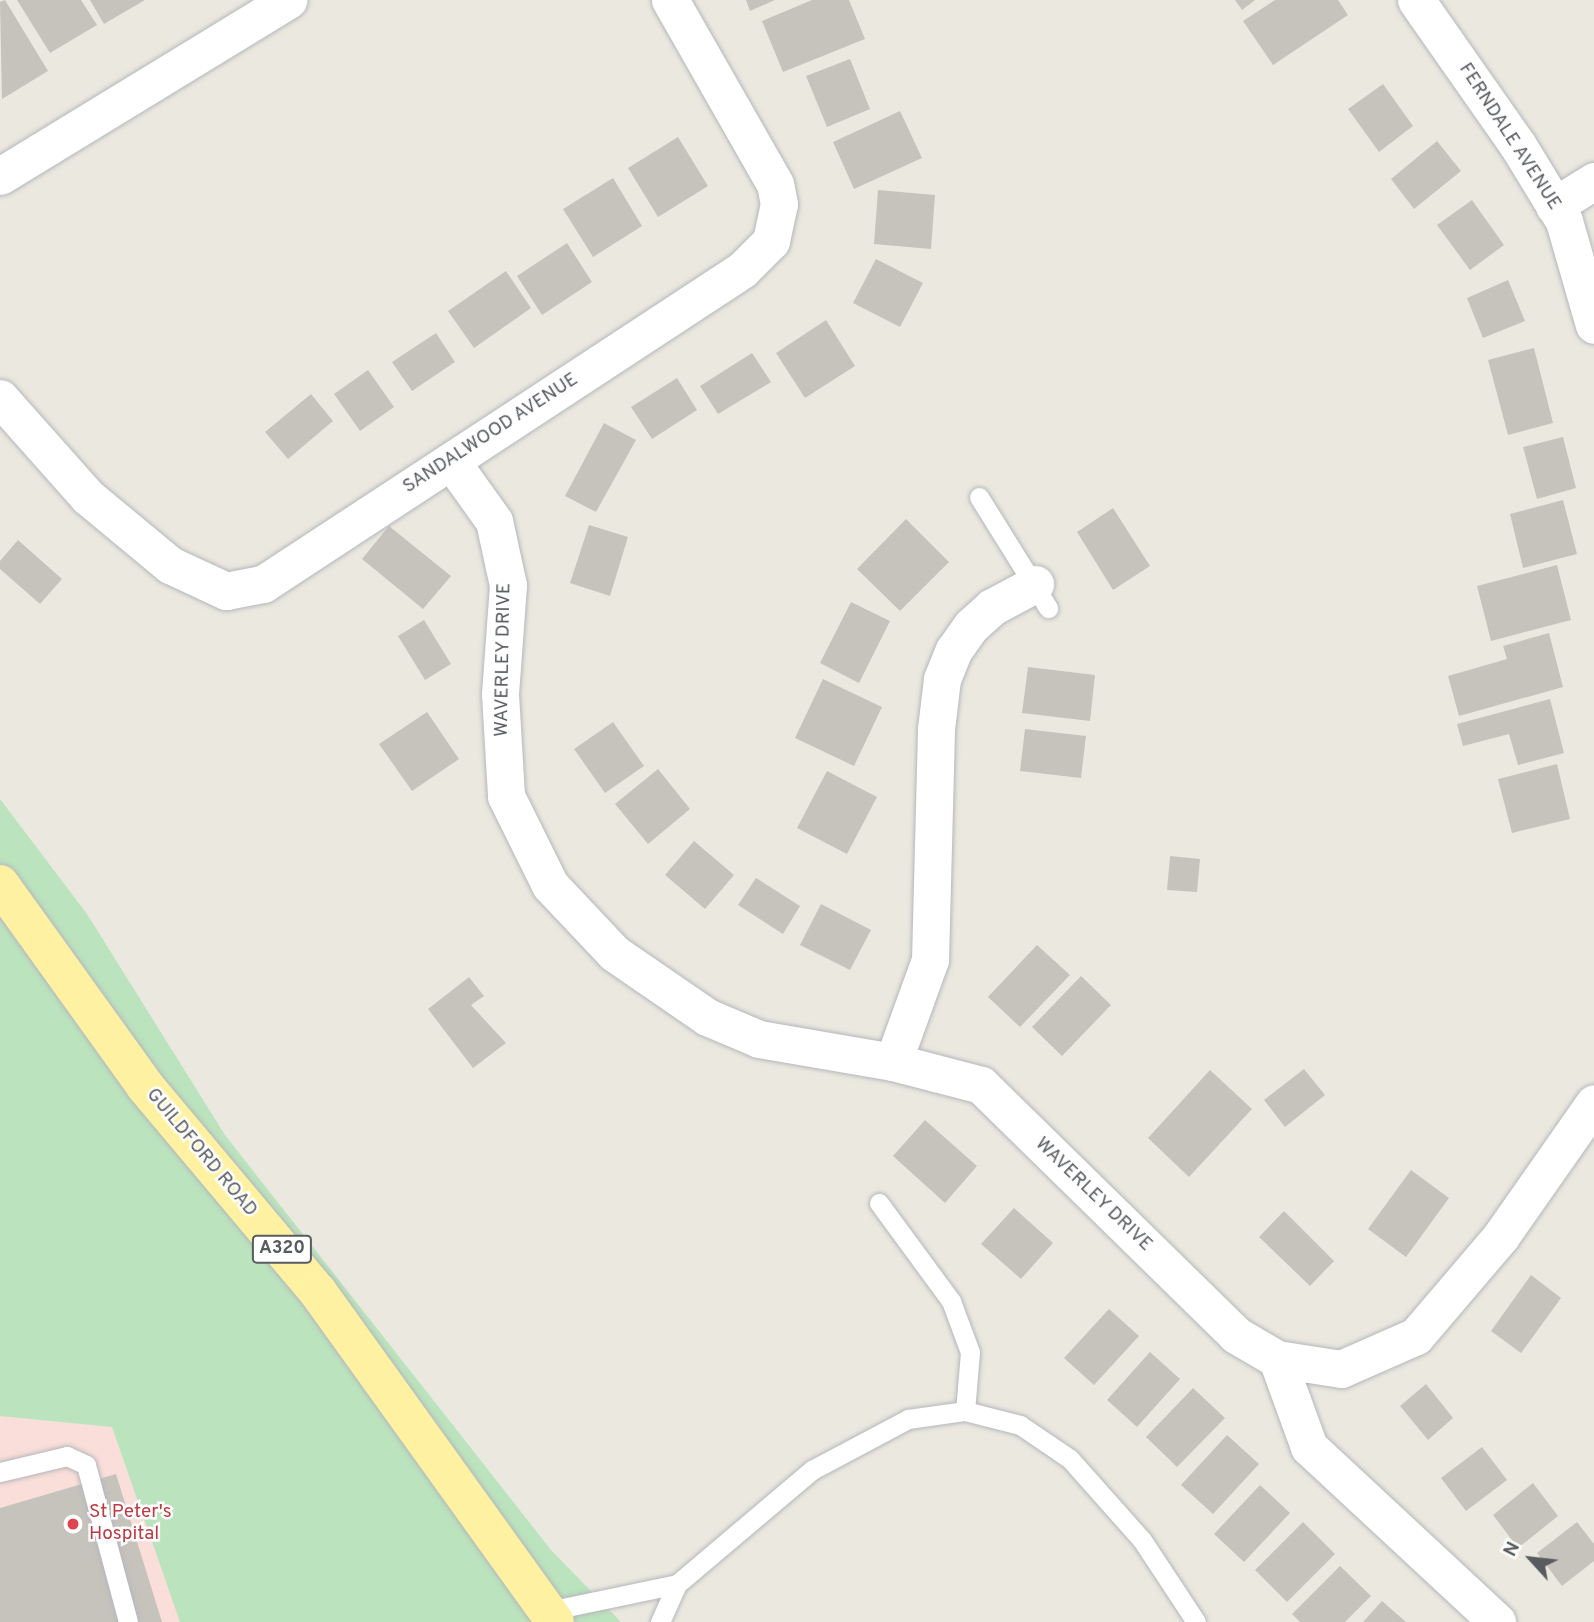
<!DOCTYPE html>
<style>
body{margin:0}
#map{position:relative;width:1594px;height:1622px;overflow:hidden;background:#ebe9df;font-family:Overpass,sans-serif}
div>[style]{position:absolute}
.medical>*{inset:0;background:#faded9}
.green>*{inset:0;background:#bbe3bd}
.building>*{inset:0;background:#c6c3bd}
.roads{filter:drop-shadow(0 0 2px #b5b7bc) drop-shadow(0 0 2px #b5b7bc)}
.lane>*{height:19px;margin:-9.5px;padding:0 9.5px;transform-origin:9.5px;border-radius:9.5px;background:#fff}
.street>*{height:37px;margin:-18.5px;padding:0 18.5px;transform-origin:18.5px;border-radius:18.5px;background:#fff}
.primary>*{height:38px;margin:-19px;padding:0 19px;transform-origin:19px;border-radius:19px;background:#fef2a2}
.dots>*{width:19px;height:19px;translate:-50% -50%;box-sizing:border-box;border:4px solid #fff;border-radius:50%}
span{translate:-50% -50%;white-space:nowrap;text-align:center;line-height:1.15;-webkit-text-stroke:5px #fff;paint-order:stroke}
.shield-label span{padding:2px 5px;background:#fff;border:2px solid;border-radius:5px;-webkit-text-stroke-width:0}
.shield-label{font-size:18px;color:#585b60;font-weight:700}
.street-label{font-size:19px;color:#585b60}
.health-label{font-size:19px;color:#be3a42}
.left{translate:0 -50%;text-align:left}
.north{position:absolute;left:1496px;top:1524px;width:70px;height:70px;-webkit-text-stroke:5px #fff;paint-order:stroke;rotate:297deg;font-size:19px;font-weight:700;line-height:28px;text-align:center;color:#585b60}
.north::after{content:'';display:block;margin:auto;width:24px;height:32px;background:#585b60;clip-path:polygon(50% 0,100% 100%,50% 72%,0 100%)}
</style>
<div id="map">
<div class="medical">
<i style="clip-path:polygon(0 1416px,112px 1427px,180px 1622px,0 1622px)"></i>
</div>
<div class="green">
<i style="clip-path:polygon(0 799px,87px 914px,225px 1135px,551px 1550px,621px 1622px,180px 1622px,112px 1427px,0 1416px)"></i>
</div>
<div class="building">
<i style="clip-path:polygon(5px 0,48px 71px,2px 99px,0 2px)"></i>
<i style="clip-path:polygon(17px 0,81px 0,97px 25px,50px 53px)"></i>
<i style="clip-path:polygon(90px 0,145px 0,104px 24px)"></i>
<i style="clip-path:polygon(746px 0,775px 0,750px 11px)"></i>
<i style="clip-path:polygon(812px 0,849px 0,865px 39px,783px 72px,762px 21px)"></i>
<i style="clip-path:polygon(1235px 0,1255px 0,1242px 10px)"></i>
<i style="clip-path:polygon(1275px 0,1338px 0,1348px 15px,1273px 65px,1243px 21px)"></i>
<i style="clip-path:polygon(850px 59px,870px 109px,827px 127px,806px 76px)"></i>
<i style="clip-path:polygon(1383px 84px,1413px 126px,1379px 152px,1348px 109px)"></i>
<i style="clip-path:polygon(900px 111px,922px 158px,854px 189px,833px 142px)"></i>
<i style="clip-path:polygon(678px 137px,708px 186px,658px 217px,628px 168px)"></i>
<i style="clip-path:polygon(1437px 141px,1461px 171px,1414px 209px,1391px 179px)"></i>
<i style="clip-path:polygon(613px 178px,642px 226px,593px 257px,563px 209px)"></i>
<i style="clip-path:polygon(878px 190px,935px 195px,931px 249px,874px 244px)"></i>
<i style="clip-path:polygon(1472px 200px,1504px 245px,1470px 270px,1437px 225px)"></i>
<i style="clip-path:polygon(567px 243px,592px 282px,542px 315px,517px 276px)"></i>
<i style="clip-path:polygon(876px 259px,923px 283px,900px 327px,853px 303px)"></i>
<i style="clip-path:polygon(506px 271px,531px 308px,474px 348px,448px 311px)"></i>
<i style="clip-path:polygon(1508px 280px,1525px 321px,1483px 338px,1467px 298px)"></i>
<i style="clip-path:polygon(826px 320px,855px 366px,805px 398px,776px 353px)"></i>
<i style="clip-path:polygon(436px 333px,455px 362px,412px 391px,392px 362px)"></i>
<i style="clip-path:polygon(1534px 348px,1553px 423px,1508px 435px,1488px 360px)"></i>
<i style="clip-path:polygon(752px 353px,771px 382px,718px 414px,700px 386px)"></i>
<i style="clip-path:polygon(368px 370px,394px 407px,360px 431px,334px 394px)"></i>
<i style="clip-path:polygon(677px 378px,697px 410px,652px 439px,631px 407px)"></i>
<i style="clip-path:polygon(311px 394px,333px 421px,288px 459px,265px 432px)"></i>
<i style="clip-path:polygon(604px 423px,636px 440px,596px 512px,565px 496px)"></i>
<i style="clip-path:polygon(1563px 437px,1576px 488px,1537px 499px,1523px 447px)"></i>
<i style="clip-path:polygon(1563px 500px,1577px 554px,1523px 568px,1510px 514px)"></i>
<i style="clip-path:polygon(1113px 508px,1150px 566px,1113px 590px,1077px 532px)"></i>
<i style="clip-path:polygon(906px 519px,949px 562px,900px 611px,857px 569px)"></i>
<i style="clip-path:polygon(589px 525px,628px 537px,610px 596px,570px 583px)"></i>
<i style="clip-path:polygon(389px 526px,451px 576px,423px 609px,362px 559px)"></i>
<i style="clip-path:polygon(18px 540px,62px 579px,40px 604px,0 569px,0 561px)"></i>
<i style="clip-path:polygon(1557px 565px,1571px 620px,1491px 641px,1477px 586px)"></i>
<i style="clip-path:polygon(851px 602px,890px 621px,859px 683px,820px 663px)"></i>
<i style="clip-path:polygon(424px 620px,451px 664px,425px 680px,398px 636px)"></i>
<i style="clip-path:polygon(1549px 633px,1563px 687px,1459px 716px,1448px 676px,1507px 659px,1503px 646px)"></i>
<i style="clip-path:polygon(1028px 667px,1095px 675px,1090px 721px,1022px 713px)"></i>
<i style="clip-path:polygon(823px 679px,882px 707px,854px 766px,795px 738px)"></i>
<i style="clip-path:polygon(1550px 699px,1564px 753px,1518px 765px,1509px 734px,1463px 746px,1457px 724px)"></i>
<i style="clip-path:polygon(427px 712px,459px 759px,412px 791px,379px 744px)"></i>
<i style="clip-path:polygon(613px 722px,644px 766px,605px 793px,574px 749px)"></i>
<i style="clip-path:polygon(1025px 729px,1086px 736px,1081px 778px,1020px 771px)"></i>
<i style="clip-path:polygon(1557px 764px,1570px 819px,1512px 833px,1498px 779px)"></i>
<i style="clip-path:polygon(658px 769px,690px 809px,648px 844px,615px 804px)"></i>
<i style="clip-path:polygon(827px 771px,877px 797px,847px 854px,797px 828px)"></i>
<i style="clip-path:polygon(694px 841px,734px 875px,705px 909px,665px 875px)"></i>
<i style="clip-path:polygon(1170px 856px,1200px 859px,1197px 892px,1167px 890px)"></i>
<i style="clip-path:polygon(756px 878px,800px 906px,783px 934px,738px 905px)"></i>
<i style="clip-path:polygon(821px 904px,871px 930px,850px 970px,800px 945px)"></i>
<i style="clip-path:polygon(1037px 945px,1070px 975px,1020px 1027px,988px 997px)"></i>
<i style="clip-path:polygon(1081px 976px,1111px 1005px,1062px 1056px,1032px 1027px)"></i>
<i style="clip-path:polygon(469px 977px,484px 996px,471px 1005px,506px 1043px,473px 1068px,428px 1009px)"></i>
<i style="clip-path:polygon(1304px 1069px,1325px 1095px,1285px 1127px,1264px 1100px)"></i>
<i style="clip-path:polygon(1210px 1070px,1252px 1109px,1189px 1177px,1148px 1138px)"></i>
<i style="clip-path:polygon(925px 1120px,977px 1166px,945px 1203px,893px 1156px)"></i>
<i style="clip-path:polygon(1411px 1170px,1449px 1198px,1406px 1257px,1368px 1229px)"></i>
<i style="clip-path:polygon(1014px 1208px,1053px 1243px,1021px 1279px,981px 1244px)"></i>
<i style="clip-path:polygon(1284px 1211px,1334px 1261px,1310px 1286px,1259px 1237px)"></i>
<i style="clip-path:polygon(1531px 1275px,1561px 1298px,1521px 1353px,1491px 1331px)"></i>
<i style="clip-path:polygon(1109px 1309px,1139px 1336px,1094px 1385px,1064px 1358px)"></i>
<i style="clip-path:polygon(1150px 1352px,1180px 1379px,1137px 1427px,1107px 1400px)"></i>
<i style="clip-path:polygon(1426px 1384px,1453px 1418px,1428px 1440px,1400px 1406px)"></i>
<i style="clip-path:polygon(1193px 1388px,1225px 1418px,1177px 1467px,1146px 1437px)"></i>
<i style="clip-path:polygon(1227px 1435px,1259px 1464px,1213px 1514px,1181px 1485px)"></i>
<i style="clip-path:polygon(1482px 1447px,1507px 1480px,1466px 1511px,1441px 1478px)"></i>
<i style="clip-path:polygon(116px 1474px,162px 1622px,0 1622px,0 1508px)"></i>
<i style="clip-path:polygon(1533px 1483px,1558px 1516px,1518px 1548px,1493px 1515px)"></i>
<i style="clip-path:polygon(1260px 1485px,1290px 1513px,1244px 1562px,1214px 1534px)"></i>
<i style="clip-path:polygon(1303px 1522px,1335px 1554px,1287px 1602px,1255px 1570px)"></i>
<i style="clip-path:polygon(1577px 1522px,1594px 1544px,1594px 1561px,1562px 1586px,1537px 1553px)"></i>
<i style="clip-path:polygon(1340px 1566px,1371px 1596px,1345px 1622px,1300px 1622px,1292px 1614px)"></i>
<i style="clip-path:polygon(1382px 1601px,1406px 1622px,1363px 1622px)"></i>
</div>
<div class="roads">
<div class="lane">
<i style="left:979px;top:497px;width:131px;rotate:58.1deg"></i>
<i style="left:879px;top:1203px;width:122px;rotate:53.7deg"></i>
<i style="left:951px;top:1301px;width:54px;rotate:69.6deg"></i>
<i style="left:970px;top:1352px;width:59px;rotate:94.8deg"></i>
<i style="left:0;top:1472px;width:69px;rotate:-13.4deg"></i>
<i style="left:67px;top:1456px;width:21px;rotate:25deg"></i>
<i style="left:86px;top:1465px;width:163px;rotate:75deg"></i>
<i style="left:677px;top:1584px;width:177px;rotate:-40.2deg"></i>
<i style="left:812px;top:1470px;width:109px;rotate:-28deg"></i>
<i style="left:908px;top:1419px;width:58px;rotate:-8deg"></i>
<i style="left:965px;top:1411px;width:57px;rotate:14.3deg"></i>
<i style="left:1020px;top:1425px;width:60px;rotate:34.2deg"></i>
<i style="left:1070px;top:1459px;width:108px;rotate:48.4deg"></i>
<i style="left:1142px;top:1540px;width:98px;rotate:56.6deg"></i>
<i style="left:548px;top:1611px;width:132px;rotate:-11.8deg"></i>
<i style="left:677px;top:1584px;width:42px;rotate:114.1deg"></i>
</div>
<div class="street">
<i style="left:1416px;top:0;width:176px;rotate:55deg"></i>
<i style="left:1517px;top:144px;width:90px;rotate:58.6deg"></i>
<i style="left:1564px;top:221px;width:108px;rotate:73.9deg"></i>
<i style="left:0;top:176px;width:338px;rotate:-31.4deg"></i>
<i style="left:1554px;top:206px;width:47px;rotate:-32deg"></i>
<i style="left:0;top:398px;width:132px;rotate:48.4deg"></i>
<i style="left:88px;top:497px;width:107px;rotate:39.7deg"></i>
<i style="left:170px;top:565px;width:62px;rotate:24.9deg"></i>
<i style="left:226px;top:591px;width:38px;rotate:-11deg"></i>
<i style="left:263px;top:584px;width:573px;rotate:-33.25deg"></i>
<i style="left:742px;top:270px;width:41px;rotate:-45deg"></i>
<i style="left:771px;top:241px;width:38px;rotate:-78deg"></i>
<i style="left:779px;top:204px;width:20px;rotate:-101deg"></i>
<i style="left:775px;top:184px;width:212px;rotate:-119.7deg"></i>
<i style="left:451px;top:461px;width:74px;rotate:54.4deg"></i>
<i style="left:494px;top:521px;width:66px;rotate:77.7deg"></i>
<i style="left:508px;top:585px;width:109px;rotate:94.2deg"></i>
<i style="left:500px;top:694px;width:102px;rotate:86.6deg"></i>
<i style="left:506px;top:796px;width:99px;rotate:63.7deg"></i>
<i style="left:550px;top:885px;width:93px;rotate:46.7deg"></i>
<i style="left:614px;top:953px;width:113px;rotate:34.5deg"></i>
<i style="left:707px;top:1017px;width:56px;rotate:22.9deg"></i>
<i style="left:759px;top:1039px;width:136px;rotate:9.7deg"></i>
<i style="left:893px;top:1062px;width:91px;rotate:14.6deg"></i>
<i style="left:981px;top:1085px;width:357px;rotate:44.4deg"></i>
<i style="left:1236px;top:1335px;width:48px;rotate:30.3deg"></i>
<i style="left:1277px;top:1359px;width:65px;rotate:8.9deg"></i>
<i style="left:1341px;top:1369px;width:82px;rotate:-23.7deg"></i>
<i style="left:1416px;top:1336px;width:131px;rotate:-49.6deg"></i>
<i style="left:1501px;top:1236px;width:162px;rotate:-55deg"></i>
<i style="left:893px;top:1062px;width:109px;rotate:-70.1deg"></i>
<i style="left:930px;top:960px;width:231px;rotate:-88.5deg"></i>
<i style="left:936px;top:729px;width:50px;rotate:-83.2deg"></i>
<i style="left:942px;top:679px;width:31px;rotate:-68deg"></i>
<i style="left:954px;top:650px;width:29px;rotate:-55deg"></i>
<i style="left:971px;top:626px;width:28px;rotate:-42deg"></i>
<i style="left:992px;top:607px;width:49px;rotate:-28.1deg"></i>
<i style="left:1277px;top:1359px;width:94px;rotate:70deg"></i>
<i style="left:1309px;top:1447px;width:257px;rotate:42.9deg"></i>
</div>
<div class="primary">
<i style="left:0;top:884px;width:249px;rotate:54.3deg"></i>
<i style="left:145px;top:1086px;width:269px;rotate:50deg"></i>
<i style="left:318px;top:1292px;width:406px;rotate:54.3deg"></i>
</div>
</div>
<div class="dots">
<i style="left:73px;top:1524px;background:#e0444e"></i>
</div>
<div class="shield-label">
<span style="left:282px;top:1249px">A320</span>
</div>
<div class="street-label">
<span style="left:1509px;top:137px;rotate:57deg">FERNDALE AVENUE</span>
<span style="left:491px;top:434px;rotate:-33deg">SANDALWOOD AVENUE</span>
<span style="left:504px;top:660px;rotate:-89deg">WAVERLEY DRIVE</span>
<span style="left:201px;top:1153px;rotate:50deg">GUILDFORD ROAD</span>
<span style="left:1093px;top:1195px;rotate:44deg">WAVERLEY DRIVE</span>
</div>
<div class="health-label">
<span class="left" style="left:89px;top:1524px">St Peter's<br>Hospital</span>
</div>
<div class="north">N</div>
</div>
